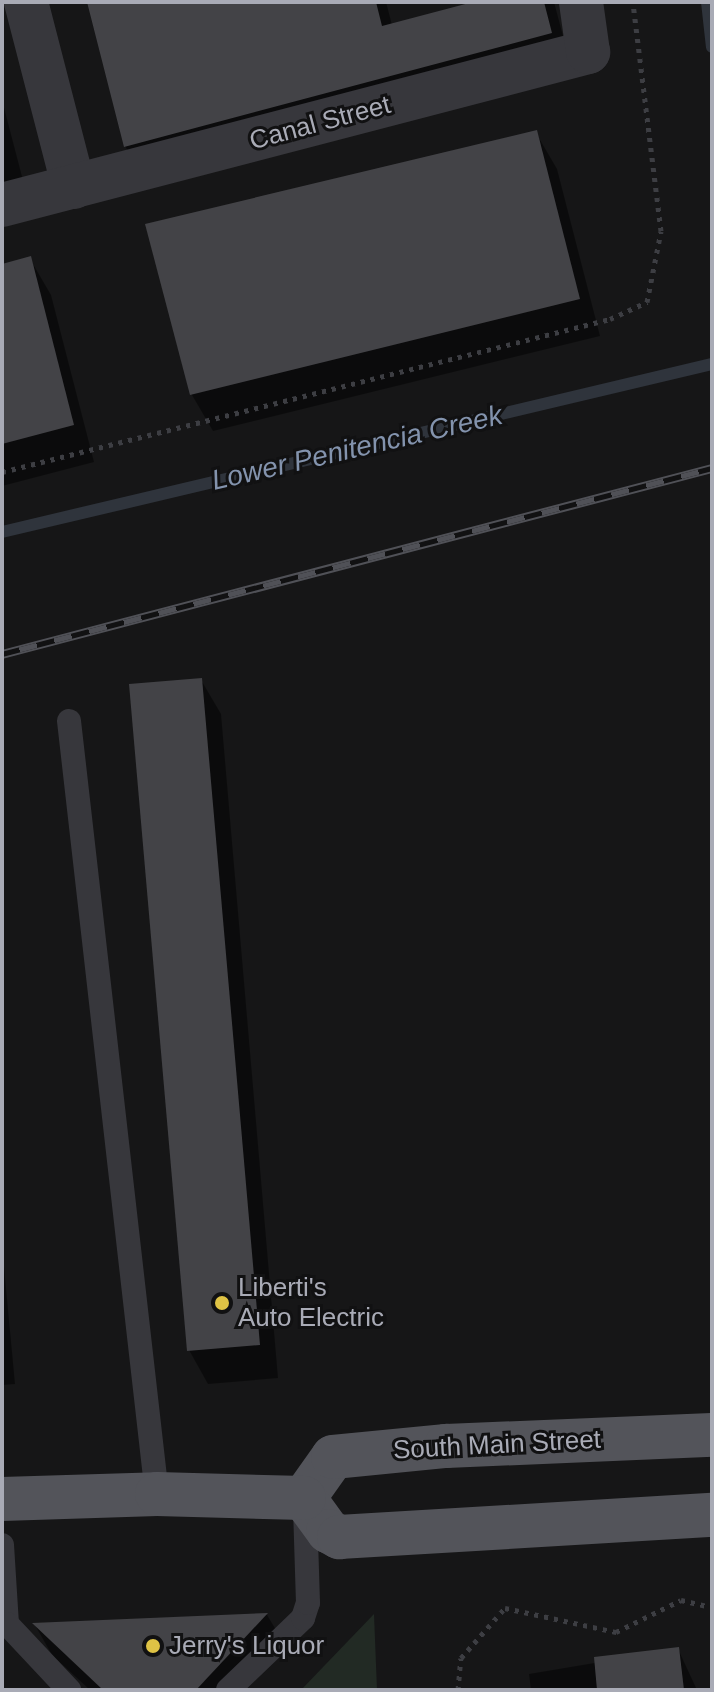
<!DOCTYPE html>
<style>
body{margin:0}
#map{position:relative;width:714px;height:1692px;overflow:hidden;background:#161617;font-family:Helvetica,sans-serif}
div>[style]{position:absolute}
.green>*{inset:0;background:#222a24}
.shadow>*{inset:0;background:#0007}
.stream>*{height:12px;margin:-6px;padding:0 6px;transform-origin:6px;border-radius:6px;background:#2f343c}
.building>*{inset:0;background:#434347}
.path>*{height:5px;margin-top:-2.5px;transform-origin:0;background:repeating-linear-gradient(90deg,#3d3e43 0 4px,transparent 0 10px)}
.lane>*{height:24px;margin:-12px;padding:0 12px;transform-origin:12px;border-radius:12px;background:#37373c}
.street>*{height:44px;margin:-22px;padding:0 22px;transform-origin:22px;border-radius:22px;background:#37373c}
.primary>*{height:44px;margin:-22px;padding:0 22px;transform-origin:22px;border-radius:22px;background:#53545a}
.rail>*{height:9px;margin-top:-4.5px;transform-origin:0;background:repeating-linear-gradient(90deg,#111112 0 18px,#505157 0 36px);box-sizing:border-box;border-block:2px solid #505157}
.dots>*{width:22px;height:22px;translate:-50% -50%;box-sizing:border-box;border:4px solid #111112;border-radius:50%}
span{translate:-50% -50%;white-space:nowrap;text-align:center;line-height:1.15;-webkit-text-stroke:6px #111112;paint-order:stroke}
.street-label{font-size:26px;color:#a9abb6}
.poi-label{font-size:26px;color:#a9abb6}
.left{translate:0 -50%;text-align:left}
.water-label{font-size:28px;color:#8393ad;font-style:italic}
.frame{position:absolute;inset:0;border:4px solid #a9abb6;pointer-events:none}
</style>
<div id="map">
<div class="green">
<i style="clip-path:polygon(374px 1614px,377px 1690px,301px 1690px)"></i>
</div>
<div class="shadow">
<i style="clip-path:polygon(89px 2px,386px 2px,392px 25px,475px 2px,554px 2px,572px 70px,147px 183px,125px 146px)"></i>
<i style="clip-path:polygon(2px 100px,31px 211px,2px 219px)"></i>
<i style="clip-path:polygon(536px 133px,557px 169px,600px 336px,213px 431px,192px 395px,148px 225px)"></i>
<i style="clip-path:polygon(30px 259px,51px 295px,94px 462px,2px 486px,2px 266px)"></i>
<i style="clip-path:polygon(201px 680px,221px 714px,278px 1378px,208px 1384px,189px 1350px)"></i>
<i style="clip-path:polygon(2px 1246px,15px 1384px,2px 1385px)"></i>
<i style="clip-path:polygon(267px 1615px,285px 1645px,242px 1690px,90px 1690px,52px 1655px,35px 1625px)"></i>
<i style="clip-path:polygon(678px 1649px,697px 1690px,531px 1690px,529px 1674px)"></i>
</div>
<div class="stream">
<i style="left:707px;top:2px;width:45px;rotate:83.7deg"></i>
<i style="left:2px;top:532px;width:730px;rotate:-13.31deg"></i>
</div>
<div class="building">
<i style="clip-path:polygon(87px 2px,376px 2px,382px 26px,473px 2px,544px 2px,552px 33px,124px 147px)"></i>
<i style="clip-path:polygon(537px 130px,580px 299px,190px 395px,145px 224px)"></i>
<i style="clip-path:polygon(31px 256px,74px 425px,2px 444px,2px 264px)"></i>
<i style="clip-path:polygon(202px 678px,260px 1345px,187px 1351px,129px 684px)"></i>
<i style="clip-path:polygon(268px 1613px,196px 1690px,103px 1690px,32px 1623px)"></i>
<i style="clip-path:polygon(679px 1647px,684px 1690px,597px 1690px,594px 1657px)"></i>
</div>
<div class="path">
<i style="left:2px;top:472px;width:627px;rotate:-14.12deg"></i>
<i style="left:610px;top:319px;width:41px;rotate:-24.7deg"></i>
<i style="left:647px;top:302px;width:72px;rotate:-78.8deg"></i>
<i style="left:661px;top:231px;width:231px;rotate:-97deg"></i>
<i style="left:458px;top:1690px;width:32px;rotate:-85deg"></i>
<i style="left:461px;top:1658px;width:67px;rotate:-48.7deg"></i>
<i style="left:505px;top:1608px;width:114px;rotate:12.2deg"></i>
<i style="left:616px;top:1632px;width:72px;rotate:-26.2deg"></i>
<i style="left:681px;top:1600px;width:32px;rotate:13deg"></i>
</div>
<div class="lane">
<i style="left:69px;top:721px;width:778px;rotate:83.51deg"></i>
<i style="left:2px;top:1545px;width:79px;rotate:86.4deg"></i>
<i style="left:7px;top:1624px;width:91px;rotate:46.8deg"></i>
<i style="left:228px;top:1690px;width:104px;rotate:-43.8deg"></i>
<i style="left:303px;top:1618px;width:16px;rotate:-72deg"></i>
<i style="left:308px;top:1603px;width:98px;rotate:-91.8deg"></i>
</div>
<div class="street">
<i style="left:26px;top:2px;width:191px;rotate:75.5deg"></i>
<i style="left:2px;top:205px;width:606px;rotate:-14.63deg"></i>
<i style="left:588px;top:52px;width:50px;rotate:-98deg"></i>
</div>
<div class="primary">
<i style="left:304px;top:1498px;width:50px;rotate:-54.7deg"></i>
<i style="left:333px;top:1457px;width:114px;rotate:-5.6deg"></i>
<i style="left:446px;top:1446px;width:266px;rotate:-2.4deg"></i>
<i style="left:304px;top:1498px;width:41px;rotate:54deg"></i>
<i style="left:328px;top:1531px;width:13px;rotate:29deg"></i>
<i style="left:339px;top:1537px;width:374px;rotate:-3.4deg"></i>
<i style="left:2px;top:1499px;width:155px;rotate:-1.8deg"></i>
<i style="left:157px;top:1494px;width:147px;rotate:1.6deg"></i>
</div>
<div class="rail">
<i style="left:2px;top:654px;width:734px;rotate:-14.68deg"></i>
</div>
<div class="dots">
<i style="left:222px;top:1303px;background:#dfc345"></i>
<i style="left:153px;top:1646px;background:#dfc345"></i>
</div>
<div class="street-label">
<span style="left:320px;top:123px;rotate:-15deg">Canal Street</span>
<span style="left:497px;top:1445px;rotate:-3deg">South Main Street</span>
</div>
<div class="poi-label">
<span class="left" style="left:238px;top:1303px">Liberti's<br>Auto Electric</span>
<span class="left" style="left:169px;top:1646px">Jerry's Liquor</span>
</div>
<div class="water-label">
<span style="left:357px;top:448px;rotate:-13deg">Lower Penitencia Creek</span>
</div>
<div class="frame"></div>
</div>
